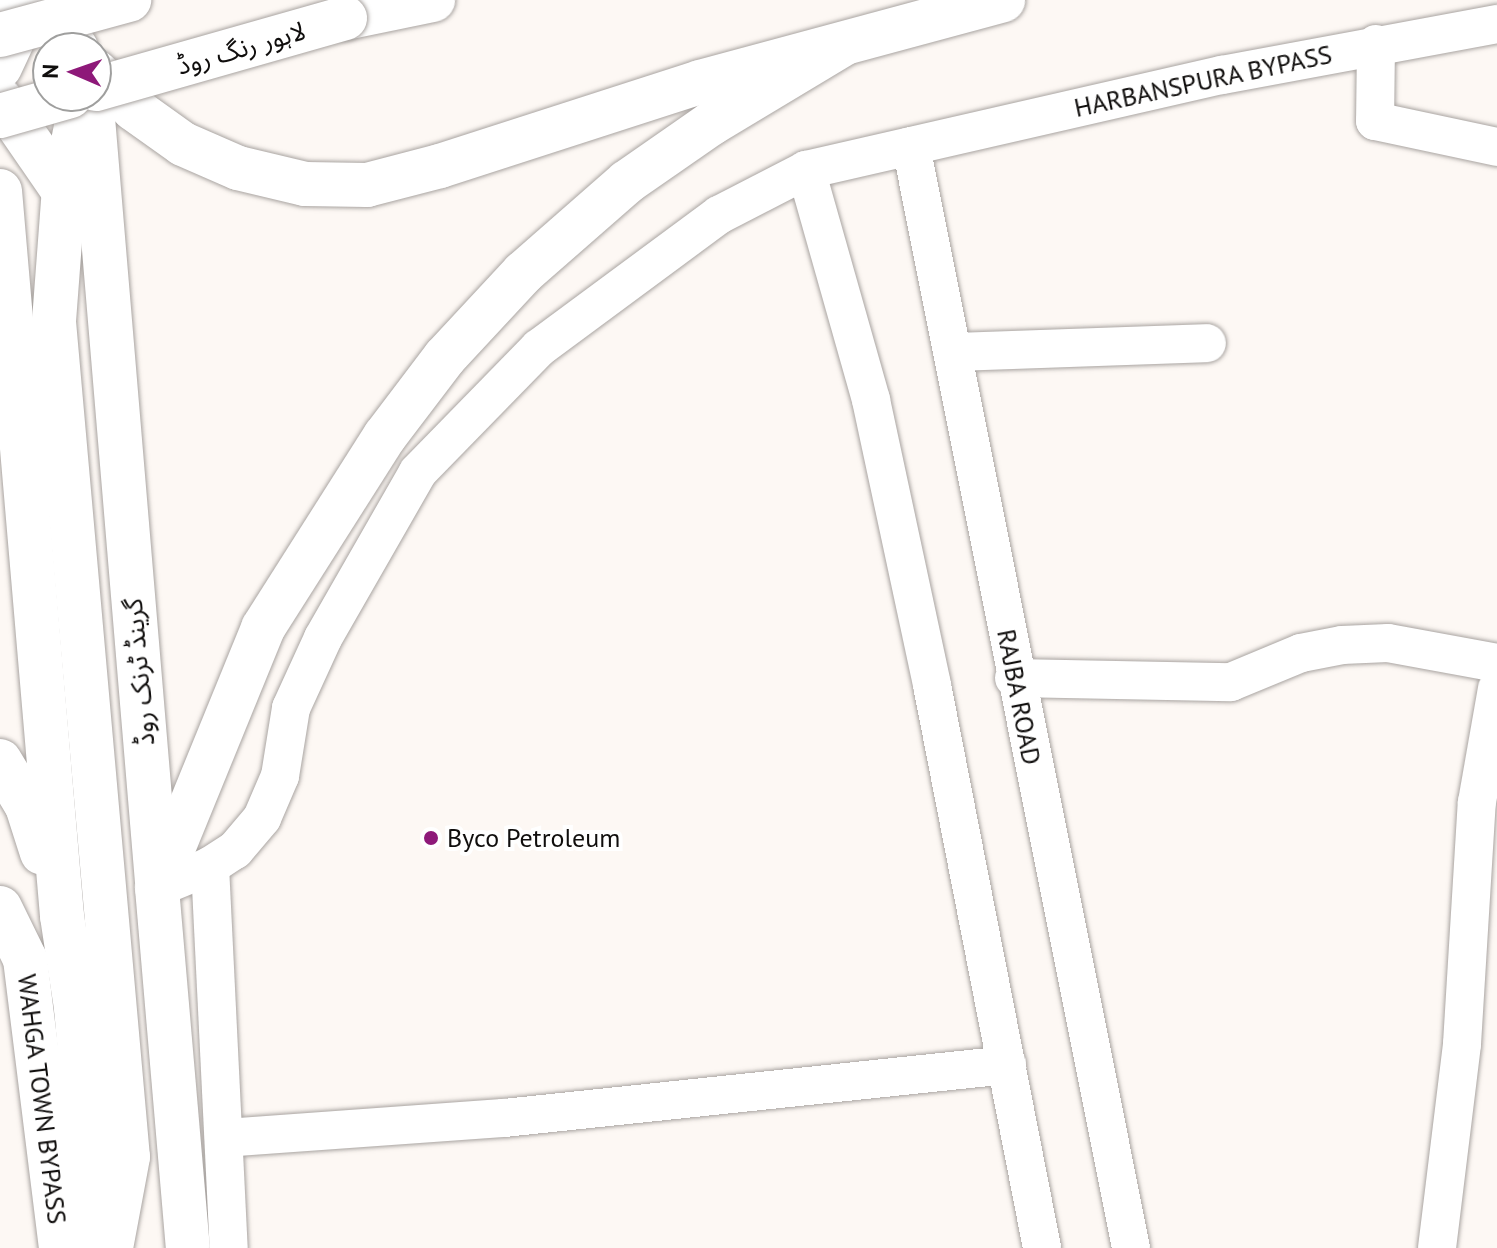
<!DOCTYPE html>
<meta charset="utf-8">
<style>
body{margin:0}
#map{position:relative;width:1497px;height:1248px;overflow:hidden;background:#fdf8f4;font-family:"PT Sans","Noto Sans Arabic",sans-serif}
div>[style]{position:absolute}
.roads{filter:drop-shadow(0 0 2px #a9a4a1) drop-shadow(0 0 2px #a9a4a1)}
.minor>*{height:38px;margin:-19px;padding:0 19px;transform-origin:19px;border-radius:19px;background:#fff}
.major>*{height:44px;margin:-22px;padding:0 22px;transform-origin:22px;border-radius:22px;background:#fff}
.highway>*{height:44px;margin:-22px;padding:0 22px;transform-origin:22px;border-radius:22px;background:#fff}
.bridges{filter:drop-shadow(0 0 2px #a9a4a1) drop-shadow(0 0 2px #a9a4a1)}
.highway-bridge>*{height:44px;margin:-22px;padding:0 22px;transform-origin:22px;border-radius:22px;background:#fff}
.dots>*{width:22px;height:22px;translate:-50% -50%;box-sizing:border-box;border:4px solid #fff;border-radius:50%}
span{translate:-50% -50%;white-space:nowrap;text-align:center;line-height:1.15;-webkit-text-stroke:8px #fff;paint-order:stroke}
.street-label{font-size:26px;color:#100e0d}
.poi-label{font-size:26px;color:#100e0d}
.left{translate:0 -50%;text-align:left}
.north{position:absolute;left:32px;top:32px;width:80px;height:80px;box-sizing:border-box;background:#fff;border:2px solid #9f9f9e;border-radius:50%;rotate:272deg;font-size:22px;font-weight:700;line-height:32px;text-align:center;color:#100e0d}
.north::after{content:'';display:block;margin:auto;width:28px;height:36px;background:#8e1979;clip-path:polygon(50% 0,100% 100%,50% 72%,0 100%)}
</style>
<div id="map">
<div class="roads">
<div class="minor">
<i style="left:1376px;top:44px;width:77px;rotate:90.7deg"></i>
<i style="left:1375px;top:121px;width:125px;rotate:12deg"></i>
<i style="left:911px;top:146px;width:1124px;rotate:78.71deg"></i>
<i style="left:806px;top:170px;width:239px;rotate:74.2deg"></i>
<i style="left:871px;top:400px;width:291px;rotate:77.9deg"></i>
<i style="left:932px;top:685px;width:574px;rotate:78.94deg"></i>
<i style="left:953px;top:352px;width:254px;rotate:-2deg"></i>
<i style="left:1014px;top:678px;width:217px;rotate:1.1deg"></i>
<i style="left:1231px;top:682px;width:76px;rotate:-22.5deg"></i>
<i style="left:1301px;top:653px;width:42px;rotate:-11deg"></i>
<i style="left:1342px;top:645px;width:46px;rotate:-2.5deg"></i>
<i style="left:1388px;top:643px;width:111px;rotate:10.4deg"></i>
<i style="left:210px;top:866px;width:382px;rotate:87.2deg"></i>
<i style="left:157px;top:888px;width:57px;rotate:-22.5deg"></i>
<i style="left:210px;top:866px;width:30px;rotate:-33deg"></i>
<i style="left:235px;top:850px;width:42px;rotate:-49.8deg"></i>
<i style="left:262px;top:818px;width:46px;rotate:-66.8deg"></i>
<i style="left:280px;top:776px;width:69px;rotate:-80.8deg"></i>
<i style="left:291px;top:708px;width:77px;rotate:-65.4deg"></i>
<i style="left:323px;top:638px;width:191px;rotate:-60.2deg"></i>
<i style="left:418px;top:472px;width:173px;rotate:-45.7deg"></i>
<i style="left:539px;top:348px;width:224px;rotate:-36.5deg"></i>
<i style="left:719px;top:215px;width:98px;rotate:-27.3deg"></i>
<i style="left:806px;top:170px;width:427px;rotate:-12.9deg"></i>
<i style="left:1222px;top:75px;width:280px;rotate:-10.5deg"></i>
<i style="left:224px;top:1138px;width:281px;rotate:-4.1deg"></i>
<i style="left:504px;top:1118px;width:506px;rotate:-6.01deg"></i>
<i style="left:1437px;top:1248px;width:206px;rotate:-83deg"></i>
<i style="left:1462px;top:1044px;width:242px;rotate:-86.5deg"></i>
<i style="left:1477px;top:802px;width:115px;rotate:-80deg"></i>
</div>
<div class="major">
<i style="left:157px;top:888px;width:361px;rotate:85.1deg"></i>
<i style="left:0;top:908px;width:57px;rotate:63.9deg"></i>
<i style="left:25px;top:959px;width:291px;rotate:82.9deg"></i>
<i style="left:62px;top:916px;width:93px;rotate:81.3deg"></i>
<i style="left:76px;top:1008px;width:241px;rotate:84.8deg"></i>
</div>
<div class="highway">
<i style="left:42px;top:0;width:59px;rotate:54.7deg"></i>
<i style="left:345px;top:18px;width:90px;rotate:-11.6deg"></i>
<i style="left:0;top:67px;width:38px;rotate:-65deg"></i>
<i style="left:16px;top:33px;width:34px;rotate:-80deg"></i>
<i style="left:96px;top:72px;width:53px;rotate:44.2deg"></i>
<i style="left:134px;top:109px;width:60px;rotate:35.5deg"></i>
<i style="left:183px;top:144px;width:60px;rotate:23.6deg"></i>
<i style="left:238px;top:168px;width:69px;rotate:13.4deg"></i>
<i style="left:305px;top:184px;width:62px;rotate:0.9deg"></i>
<i style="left:367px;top:185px;width:75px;rotate:-14.6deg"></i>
<i style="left:440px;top:166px;width:273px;rotate:-17.9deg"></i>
<i style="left:700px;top:82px;width:314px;rotate:-15.1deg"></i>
<i style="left:82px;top:96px;width:94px;rotate:101.1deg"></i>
<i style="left:64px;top:188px;width:134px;rotate:94.3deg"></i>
<i style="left:54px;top:322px;width:838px;rotate:84.94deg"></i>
<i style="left:128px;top:1157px;width:93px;rotate:100.6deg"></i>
<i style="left:0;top:99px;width:125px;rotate:55.4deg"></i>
<i style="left:93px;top:118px;width:767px;rotate:85.21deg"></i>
<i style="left:0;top:191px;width:728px;rotate:85.11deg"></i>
<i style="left:0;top:761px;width:52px;rotate:59deg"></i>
<i style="left:27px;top:806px;width:49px;rotate:72.3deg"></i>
<i style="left:157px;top:888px;width:281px;rotate:-67.8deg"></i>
<i style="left:263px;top:628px;width:227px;rotate:-57.6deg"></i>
<i style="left:385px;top:436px;width:99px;rotate:-52.8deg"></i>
<i style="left:445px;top:357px;width:115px;rotate:-47.1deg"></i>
<i style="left:523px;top:273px;width:138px;rotate:-41.2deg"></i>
<i style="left:627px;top:182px;width:103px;rotate:-34.8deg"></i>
<i style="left:712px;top:123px;width:152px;rotate:-31deg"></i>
</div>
</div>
<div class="bridges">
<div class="highway-bridge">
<i style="left:0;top:35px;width:134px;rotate:-15.2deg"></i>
<i style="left:96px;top:89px;width:259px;rotate:-15.9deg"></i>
<i style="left:0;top:116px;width:73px;rotate:-15.9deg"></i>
</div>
</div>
<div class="dots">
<i style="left:431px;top:838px;background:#8e1979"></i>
</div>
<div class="street-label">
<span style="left:241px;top:48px;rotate:-16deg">لاہور رنگ روڈ</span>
<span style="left:1203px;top:81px;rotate:-12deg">HARBANSPURA BYPASS</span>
<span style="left:139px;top:672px;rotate:-95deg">گرینڈ ٹرنک روڈ</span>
<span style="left:1019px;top:697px;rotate:79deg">RAJBA ROAD</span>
<span style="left:42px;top:1099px;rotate:83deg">WAHGA TOWN BYPASS</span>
</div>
<div class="poi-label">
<span class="left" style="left:447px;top:838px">Byco Petroleum</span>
</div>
<div class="north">N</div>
</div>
